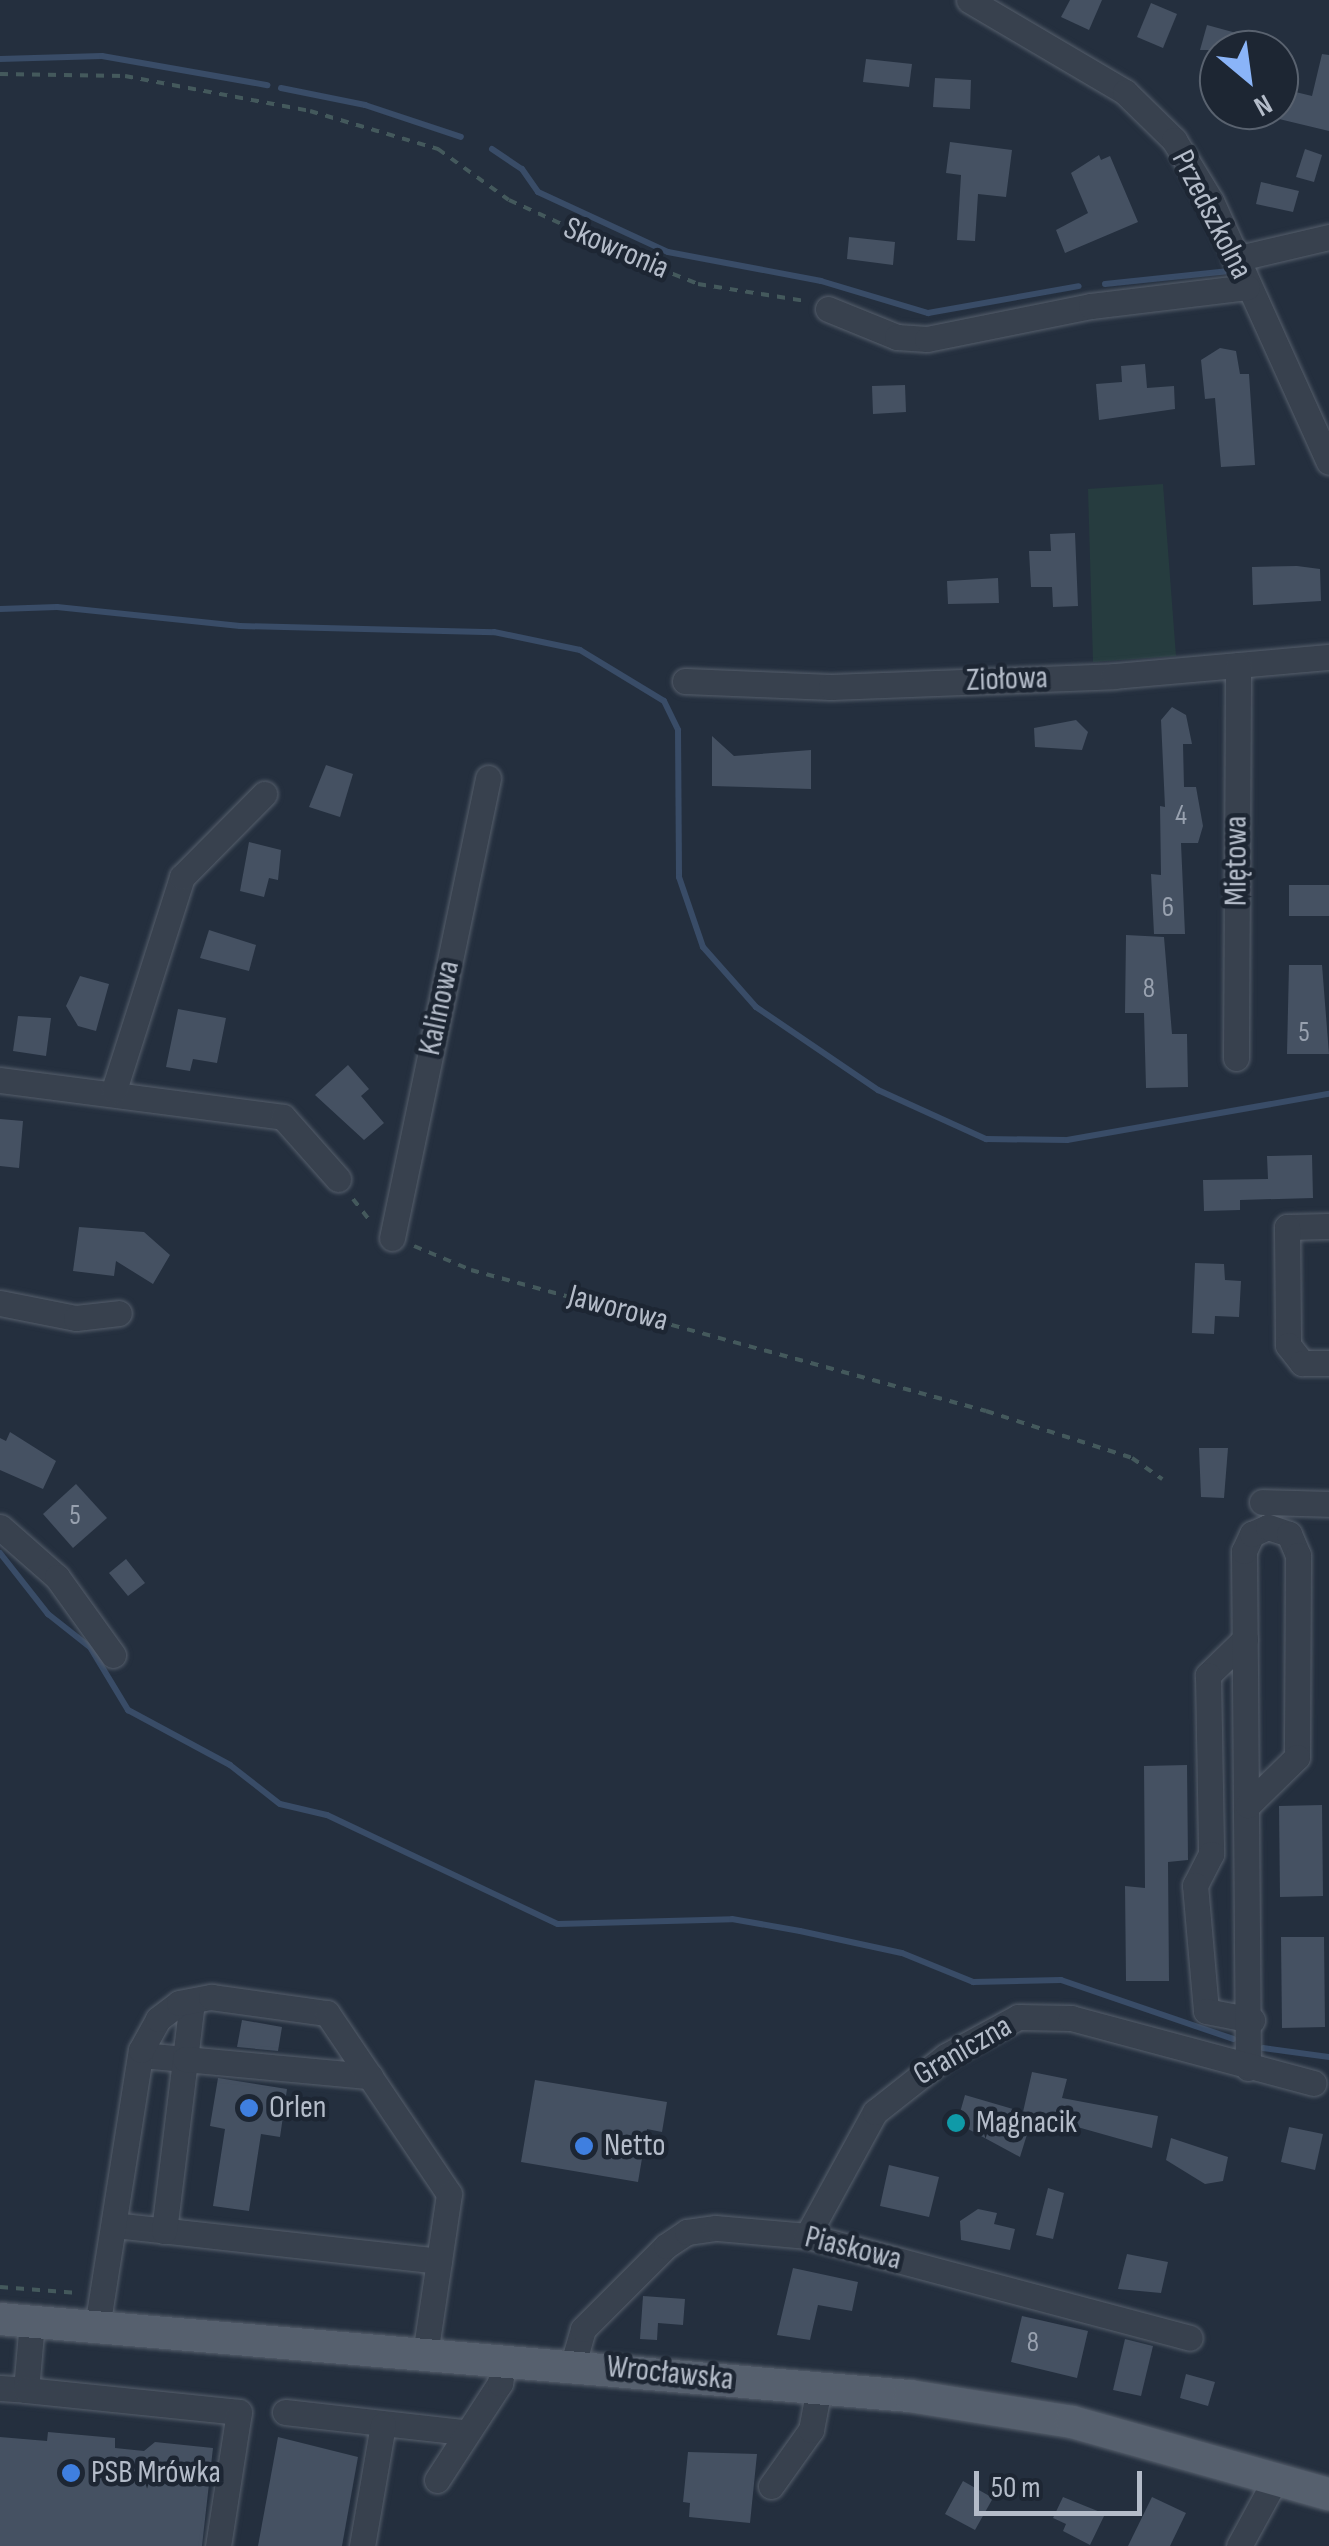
<!DOCTYPE html>
<meta charset="utf-8">
<style>
body{margin:0}
#map{position:relative;width:1329px;height:2546px;overflow:hidden;background:#242f3e;font-family:"Sofia Sans Condensed",sans-serif}
div>[style]{position:absolute}
.green>*{inset:0;background:#263c3f}
.stream>*{height:6px;margin:-3px;padding:0 3px;transform-origin:3px;border-radius:3px;background:#394c67}
.building>*{inset:0;background:#455162}
.path>*{height:4px;margin-top:-2px;transform-origin:0;background:repeating-linear-gradient(90deg,#44595c 0 8px,transparent 0 16px)}
.roads{filter:drop-shadow(0 0 2px #565f6c) drop-shadow(0 0 2px #565f6c)}
.minor>*{height:25px;margin:-12.5px;padding:0 12.5px;transform-origin:12.5px;border-radius:12.5px;background:#38414e}
.major>*{height:32px;margin:-16px;padding:0 16px;transform-origin:16px;border-radius:16px;background:#56606e}
.dots>*{width:28px;height:28px;translate:-50% -50%;box-sizing:border-box;border:5px solid #1d2633;border-radius:50%}
span{translate:-50% -50%;white-space:nowrap;text-align:center;line-height:1.15;-webkit-text-stroke:9px #1d2633;paint-order:stroke}
.number-label{font-size:28px;color:#98a1af}
.number-label span{-webkit-text-stroke-width:0}
.street-label{font-size:32px;color:#b4bcc9}
.poi-label{font-size:32px;color:#b4bcc9}
.left{translate:0 -50%;text-align:left}
.north{position:absolute;left:1199px;top:30px;width:100px;height:100px;box-sizing:border-box;background:#1d2633;border:2px solid #59626f;border-radius:50%;rotate:151deg;font-size:28px;font-weight:700;line-height:40px;text-align:center;color:#b4bcc9}
.north::after{content:'';display:block;margin:auto;width:35px;height:45px;background:#8ab4f8;clip-path:polygon(50% 0,100% 100%,50% 72%,0 100%)}
.scale{position:absolute;left:974px;top:2471px;width:168px;height:45px;box-sizing:border-box;border:5px solid #b4bcc9;border-top:0;padding-left:12px;font-size:30px;line-height:35px;white-space:nowrap;color:#b4bcc9;-webkit-text-stroke:8px #1d2633;paint-order:stroke}
</style>
<div id="map">
<div class="green">
<i style="clip-path:polygon(1163px 484px,1176px 656px,1093px 662px,1088px 489px)"></i>
</div>
<div class="stream">
<i style="left:0;top:59px;width:102px;rotate:-1.7deg"></i>
<i style="left:102px;top:56px;width:168px;rotate:10deg"></i>
<i style="left:281px;top:88px;width:86px;rotate:11.4deg"></i>
<i style="left:365px;top:105px;width:101px;rotate:18.4deg"></i>
<i style="left:492px;top:149px;width:36px;rotate:34deg"></i>
<i style="left:522px;top:169px;width:28px;rotate:55deg"></i>
<i style="left:538px;top:192px;width:143px;rotate:24.8deg"></i>
<i style="left:668px;top:252px;width:156px;rotate:10.7deg"></i>
<i style="left:821px;top:281px;width:112px;rotate:16.7deg"></i>
<i style="left:928px;top:313px;width:153px;rotate:-10.1deg"></i>
<i style="left:1105px;top:284px;width:125px;rotate:-6deg"></i>
<i style="left:0;top:609px;width:57px;rotate:-2deg"></i>
<i style="left:57px;top:607px;width:184px;rotate:5.9deg"></i>
<i style="left:240px;top:626px;width:254px;rotate:1.4deg"></i>
<i style="left:494px;top:632px;width:88px;rotate:11.8deg"></i>
<i style="left:580px;top:650px;width:98px;rotate:31.3deg"></i>
<i style="left:664px;top:701px;width:32px;rotate:64deg"></i>
<i style="left:678px;top:730px;width:147px;rotate:89.6deg"></i>
<i style="left:679px;top:877px;width:74px;rotate:71.1deg"></i>
<i style="left:703px;top:947px;width:80px;rotate:48.5deg"></i>
<i style="left:756px;top:1007px;width:148px;rotate:34.2deg"></i>
<i style="left:878px;top:1090px;width:119px;rotate:24.4deg"></i>
<i style="left:986px;top:1139px;width:81px;rotate:0.7deg"></i>
<i style="left:1067px;top:1140px;width:266px;rotate:-10deg"></i>
<i style="left:0;top:1553px;width:78px;rotate:51.8deg"></i>
<i style="left:48px;top:1614px;width:53px;rotate:38.2deg"></i>
<i style="left:90px;top:1647px;width:74px;rotate:58.9deg"></i>
<i style="left:128px;top:1710px;width:116px;rotate:28.3deg"></i>
<i style="left:230px;top:1765px;width:63px;rotate:38deg"></i>
<i style="left:280px;top:1804px;width:48px;rotate:13.2deg"></i>
<i style="left:327px;top:1815px;width:255px;rotate:25.3deg"></i>
<i style="left:558px;top:1924px;width:174px;rotate:-1.6deg"></i>
<i style="left:732px;top:1919px;width:69px;rotate:10deg"></i>
<i style="left:800px;top:1931px;width:104px;rotate:12.2deg"></i>
<i style="left:902px;top:1953px;width:77px;rotate:22.2deg"></i>
<i style="left:973px;top:1982px;width:88px;rotate:-1.3deg"></i>
<i style="left:1061px;top:1980px;width:182px;rotate:18.9deg"></i>
<i style="left:1263px;top:2048px;width:67px;rotate:7.8deg"></i>
</div>
<div class="building">
<i style="clip-path:polygon(1070px 0,1102px 0,1089px 30px,1061px 17px)"></i>
<i style="clip-path:polygon(1151px 3px,1177px 14px,1163px 48px,1137px 37px)"></i>
<i style="clip-path:polygon(1207px 25px,1277px 44px,1276px 50px,1200px 50px)"></i>
<i style="clip-path:polygon(1322px 54px,1329px 55px,1329px 131px,1279px 119px,1279px 88px,1312px 96px)"></i>
<i style="clip-path:polygon(866px 59px,912px 64px,909px 87px,863px 82px)"></i>
<i style="clip-path:polygon(935px 78px,971px 80px,970px 109px,933px 107px)"></i>
<i style="clip-path:polygon(950px 142px,1012px 150px,1006px 197px,978px 194px,975px 241px,957px 240px,961px 175px,946px 173px)"></i>
<i style="clip-path:polygon(1305px 149px,1322px 155px,1314px 182px,1296px 177px)"></i>
<i style="clip-path:polygon(1099px 155px,1101px 160px,1110px 156px,1138px 222px,1065px 253px,1056px 230px,1088px 213px,1071px 173px)"></i>
<i style="clip-path:polygon(1261px 182px,1299px 191px,1293px 212px,1256px 204px)"></i>
<i style="clip-path:polygon(849px 237px,895px 242px,893px 265px,847px 259px)"></i>
<i style="clip-path:polygon(1220px 348px,1236px 351px,1240px 374px,1249px 374px,1255px 465px,1221px 467px,1215px 398px,1205px 399px,1201px 360px)"></i>
<i style="clip-path:polygon(1145px 364px,1147px 388px,1174px 386px,1175px 409px,1099px 420px,1096px 384px,1122px 382px,1121px 366px)"></i>
<i style="clip-path:polygon(905px 385px,906px 412px,873px 414px,872px 386px)"></i>
<i style="clip-path:polygon(1075px 533px,1078px 606px,1053px 607px,1052px 587px,1031px 587px,1029px 551px,1051px 551px,1050px 534px)"></i>
<i style="clip-path:polygon(1297px 566px,1320px 569px,1321px 601px,1253px 605px,1252px 567px)"></i>
<i style="clip-path:polygon(998px 578px,999px 603px,948px 604px,947px 581px)"></i>
<i style="clip-path:polygon(1172px 707px,1186px 715px,1192px 744px,1183px 744px,1184px 787px,1196px 787px,1203px 826px,1198px 843px,1181px 843px,1185px 934px,1154px 934px,1151px 874px,1161px 875px,1160px 806px,1165px 807px,1161px 720px)"></i>
<i style="clip-path:polygon(1076px 720px,1088px 732px,1082px 750px,1035px 747px,1034px 728px)"></i>
<i style="clip-path:polygon(712px 736px,734px 756px,811px 750px,811px 789px,712px 786px)"></i>
<i style="clip-path:polygon(326px 765px,353px 774px,340px 817px,309px 807px)"></i>
<i style="clip-path:polygon(249px 842px,281px 850px,278px 880px,269px 878px,264px 897px,240px 891px)"></i>
<i style="clip-path:polygon(1289px 885px,1329px 885px,1329px 916px,1289px 916px)"></i>
<i style="clip-path:polygon(209px 930px,256px 945px,249px 971px,200px 958px)"></i>
<i style="clip-path:polygon(1126px 935px,1164px 937px,1172px 1034px,1187px 1034px,1188px 1087px,1146px 1088px,1144px 1013px,1125px 1013px)"></i>
<i style="clip-path:polygon(1289px 965px,1322px 965px,1329px 1054px,1287px 1054px)"></i>
<i style="clip-path:polygon(80px 976px,109px 984px,96px 1031px,78px 1026px,66px 1006px)"></i>
<i style="clip-path:polygon(178px 1009px,226px 1018px,217px 1063px,193px 1059px,190px 1071px,166px 1067px)"></i>
<i style="clip-path:polygon(18px 1016px,51px 1018px,46px 1056px,13px 1051px)"></i>
<i style="clip-path:polygon(348px 1065px,369px 1089px,361px 1096px,384px 1123px,364px 1140px,315px 1095px)"></i>
<i style="clip-path:polygon(0 1119px,23px 1121px,19px 1168px,0 1166px)"></i>
<i style="clip-path:polygon(1312px 1155px,1313px 1198px,1240px 1200px,1240px 1210px,1204px 1211px,1203px 1180px,1268px 1179px,1267px 1156px)"></i>
<i style="clip-path:polygon(79px 1227px,144px 1232px,170px 1255px,153px 1284px,116px 1261px,114px 1276px,73px 1271px)"></i>
<i style="clip-path:polygon(1195px 1263px,1224px 1264px,1225px 1280px,1241px 1281px,1239px 1317px,1215px 1316px,1214px 1334px,1192px 1333px)"></i>
<i style="clip-path:polygon(10px 1432px,56px 1461px,43px 1489px,0 1470px,0 1438px,6px 1441px)"></i>
<i style="clip-path:polygon(1199px 1448px,1228px 1448px,1224px 1498px,1201px 1497px)"></i>
<i style="clip-path:polygon(76px 1484px,107px 1518px,73px 1548px,43px 1514px)"></i>
<i style="clip-path:polygon(126px 1559px,145px 1583px,128px 1596px,109px 1573px)"></i>
<i style="clip-path:polygon(1187px 1765px,1188px 1860px,1168px 1862px,1169px 1981px,1126px 1981px,1125px 1886px,1145px 1888px,1144px 1766px)"></i>
<i style="clip-path:polygon(1322px 1805px,1323px 1896px,1280px 1897px,1279px 1806px)"></i>
<i style="clip-path:polygon(1281px 1937px,1324px 1937px,1325px 2027px,1282px 2028px)"></i>
<i style="clip-path:polygon(242px 2020px,282px 2027px,278px 2051px,237px 2047px)"></i>
<i style="clip-path:polygon(1032px 2072px,1067px 2079px,1062px 2098px,1158px 2116px,1152px 2148px,1024px 2112px,1033px 2115px,1020px 2157px,957px 2123px,965px 2095px,1023px 2112px)"></i>
<i style="clip-path:polygon(218px 2078px,287px 2089px,280px 2137px,261px 2134px,249px 2211px,213px 2206px,225px 2129px,210px 2126px)"></i>
<i style="clip-path:polygon(535px 2080px,667px 2102px,662px 2132px,647px 2129px,638px 2182px,521px 2162px)"></i>
<i style="clip-path:polygon(1289px 2127px,1323px 2134px,1315px 2170px,1281px 2162px)"></i>
<i style="clip-path:polygon(1171px 2138px,1228px 2157px,1223px 2181px,1205px 2184px,1166px 2160px)"></i>
<i style="clip-path:polygon(889px 2165px,939px 2177px,929px 2217px,880px 2206px)"></i>
<i style="clip-path:polygon(1048px 2188px,1064px 2193px,1053px 2239px,1036px 2235px)"></i>
<i style="clip-path:polygon(978px 2209px,997px 2213px,994px 2224px,1015px 2229px,1010px 2250px,961px 2240px,960px 2221px)"></i>
<i style="clip-path:polygon(1127px 2254px,1168px 2262px,1161px 2293px,1118px 2289px)"></i>
<i style="clip-path:polygon(793px 2268px,858px 2282px,852px 2311px,818px 2305px,810px 2340px,777px 2335px)"></i>
<i style="clip-path:polygon(643px 2296px,685px 2299px,683px 2325px,658px 2323px,657px 2340px,640px 2339px)"></i>
<i style="clip-path:polygon(1022px 2316px,1088px 2331px,1077px 2378px,1011px 2362px)"></i>
<i style="clip-path:polygon(1125px 2339px,1153px 2346px,1141px 2396px,1113px 2390px)"></i>
<i style="clip-path:polygon(1186px 2374px,1215px 2382px,1208px 2406px,1180px 2398px)"></i>
<i style="clip-path:polygon(48px 2432px,115px 2438px,115px 2448px,144px 2451px,155px 2442px,213px 2448px,202px 2546px,0 2546px,0 2437px,47px 2441px)"></i>
<i style="clip-path:polygon(278px 2437px,358px 2457px,342px 2546px,258px 2546px)"></i>
<i style="clip-path:polygon(688px 2452px,757px 2454px,750px 2523px,689px 2517px,690px 2503px,683px 2502px)"></i>
<i style="clip-path:polygon(963px 2481px,993px 2498px,975px 2530px,945px 2514px)"></i>
<i style="clip-path:polygon(1063px 2497px,1105px 2514px,1090px 2545px,1063px 2531px,1066px 2524px,1053px 2518px)"></i>
<i style="clip-path:polygon(1152px 2497px,1186px 2513px,1170px 2546px,1128px 2546px)"></i>
</div>
<div class="path">
<i style="left:0;top:74px;width:125px;rotate:0.9deg"></i>
<i style="left:125px;top:76px;width:188px;rotate:10.7deg"></i>
<i style="left:310px;top:111px;width:134px;rotate:16.5deg"></i>
<i style="left:438px;top:149px;width:87px;rotate:35.7deg"></i>
<i style="left:509px;top:200px;width:164px;rotate:24.5deg"></i>
<i style="left:658px;top:268px;width:43px;rotate:21.8deg"></i>
<i style="left:698px;top:284px;width:108px;rotate:9deg"></i>
<i style="left:353px;top:1199px;width:31px;rotate:52deg"></i>
<i style="left:414px;top:1246px;width:62px;rotate:22.8deg"></i>
<i style="left:471px;top:1270px;width:534px;rotate:15.31deg"></i>
<i style="left:986px;top:1411px;width:153px;rotate:17.8deg"></i>
<i style="left:1132px;top:1458px;width:37px;rotate:35deg"></i>
<i style="left:0;top:2287px;width:78px;rotate:4.4deg"></i>
</div>
<div class="roads">
<div class="minor">
<i style="left:969px;top:0;width:181px;rotate:30.5deg"></i>
<i style="left:1125px;top:92px;width:69px;rotate:44.4deg"></i>
<i style="left:1174px;top:140px;width:71px;rotate:58.8deg"></i>
<i style="left:1211px;top:201px;width:286px;rotate:65.7deg"></i>
<i style="left:1235px;top:259px;width:97px;rotate:-13.2deg"></i>
<i style="left:828px;top:309px;width:74px;rotate:22.1deg"></i>
<i style="left:897px;top:337px;width:30px;rotate:4deg"></i>
<i style="left:927px;top:339px;width:167px;rotate:-11.4deg"></i>
<i style="left:1091px;top:306px;width:157px;rotate:-6.9deg"></i>
<i style="left:685px;top:681px;width:146px;rotate:2.4deg"></i>
<i style="left:831px;top:687px;width:283px;rotate:-2.2deg"></i>
<i style="left:1114px;top:676px;width:216px;rotate:-5.1deg"></i>
<i style="left:1236px;top:1058px;width:393px;rotate:-89.7deg"></i>
<i style="left:0;top:1080px;width:285px;rotate:7.4deg"></i>
<i style="left:283px;top:1117px;width:83px;rotate:48.4deg"></i>
<i style="left:114px;top:1090px;width:224px;rotate:-72.3deg"></i>
<i style="left:182px;top:877px;width:117px;rotate:-45.3deg"></i>
<i style="left:1329px;top:1226px;width:42px;rotate:178.6deg"></i>
<i style="left:1287px;top:1227px;width:118px;rotate:89.5deg"></i>
<i style="left:1288px;top:1345px;width:23px;rotate:52deg"></i>
<i style="left:1302px;top:1363px;width:27px"></i>
<i style="left:392px;top:1238px;width:470px;rotate:-78.2deg"></i>
<i style="left:0;top:1303px;width:77px;rotate:11.2deg"></i>
<i style="left:76px;top:1318px;width:43px;rotate:-6.6deg"></i>
<i style="left:1262px;top:1502px;width:67px;rotate:1.7deg"></i>
<i style="left:0;top:1527px;width:76px;rotate:41.3deg"></i>
<i style="left:57px;top:1577px;width:96px;rotate:54.3deg"></i>
<i style="left:1245px;top:1639px;width:52px;rotate:135.8deg"></i>
<i style="left:1208px;top:1675px;width:179px;rotate:89deg"></i>
<i style="left:1211px;top:1854px;width:35px;rotate:117deg"></i>
<i style="left:1195px;top:1885px;width:126px;rotate:85deg"></i>
<i style="left:1206px;top:2011px;width:47px;rotate:11.1deg"></i>
<i style="left:141px;top:2055px;width:44px;rotate:5.2deg"></i>
<i style="left:185px;top:2059px;width:58px;rotate:-83.1deg"></i>
<i style="left:1248px;top:2068px;width:517px;rotate:-90.44deg"></i>
<i style="left:1244px;top:1551px;width:19px;rotate:-65deg"></i>
<i style="left:1252px;top:1534px;width:17px;rotate:-24deg"></i>
<i style="left:1268px;top:1527px;width:22px;rotate:18deg"></i>
<i style="left:1289px;top:1534px;width:23px;rotate:67deg"></i>
<i style="left:1298px;top:1555px;width:202px;rotate:90.3deg"></i>
<i style="left:1297px;top:1757px;width:69px;rotate:135.6deg"></i>
<i style="left:114px;top:2225px;width:327px;rotate:6.3deg"></i>
<i style="left:164px;top:2231px;width:173px;rotate:-83deg"></i>
<i style="left:185px;top:2059px;width:186px;rotate:5.3deg"></i>
<i style="left:807px;top:2236px;width:141px;rotate:-61.3deg"></i>
<i style="left:875px;top:2112px;width:90px;rotate:-38.3deg"></i>
<i style="left:946px;top:2056px;width:82px;rotate:-28.4deg"></i>
<i style="left:1018px;top:2017px;width:53px;rotate:1.1deg"></i>
<i style="left:1071px;top:2018px;width:251px;rotate:15deg"></i>
<i style="left:97px;top:2327px;width:280px;rotate:-81deg"></i>
<i style="left:141px;top:2050px;width:35px;rotate:-61deg"></i>
<i style="left:158px;top:2019px;width:26px;rotate:-37deg"></i>
<i style="left:179px;top:2003px;width:33px;rotate:-11deg"></i>
<i style="left:211px;top:1997px;width:117px;rotate:7.9deg"></i>
<i style="left:327px;top:2013px;width:218px;rotate:56deg"></i>
<i style="left:449px;top:2194px;width:163px;rotate:98.5deg"></i>
<i style="left:573px;top:2364px;width:36px;rotate:-74deg"></i>
<i style="left:583px;top:2329px;width:117px;rotate:-45deg"></i>
<i style="left:666px;top:2246px;width:25px;rotate:-34deg"></i>
<i style="left:687px;top:2232px;width:29px;rotate:-8deg"></i>
<i style="left:716px;top:2228px;width:91px;rotate:5deg"></i>
<i style="left:807px;top:2236px;width:396px;rotate:14.9deg"></i>
<i style="left:0;top:2388px;width:26px;rotate:4deg"></i>
<i style="left:26px;top:2390px;width:68px;rotate:-85deg"></i>
<i style="left:26px;top:2390px;width:214px;rotate:5.9deg"></i>
<i style="left:239px;top:2412px;width:136px;rotate:98.9deg"></i>
<i style="left:285px;top:2412px;width:180px;rotate:6.4deg"></i>
<i style="left:437px;top:2480px;width:116px;rotate:-57deg"></i>
<i style="left:500px;top:2383px;width:23px;rotate:-80deg"></i>
<i style="left:771px;top:2486px;width:69px;rotate:-54.5deg"></i>
<i style="left:811px;top:2430px;width:43px;rotate:-79.2deg"></i>
<i style="left:362px;top:2546px;width:123px;rotate:-80.2deg"></i>
<i style="left:1239px;top:2546px;width:75px;rotate:-61.4deg"></i>
</div>
<div class="major">
<i style="left:0;top:2319px;width:913px;rotate:4.84deg"></i>
<i style="left:910px;top:2396px;width:164px;rotate:9.1deg"></i>
<i style="left:1072px;top:2422px;width:267px;rotate:15.7deg"></i>
</div>
</div>
<div class="dots">
<i style="left:249px;top:2108px;background:#3f7fe0"></i>
<i style="left:956px;top:2123px;background:#0f9aa8"></i>
<i style="left:584px;top:2146px;background:#3f7fe0"></i>
<i style="left:71px;top:2473px;background:#3f7fe0"></i>
</div>
<div class="number-label">
<span style="left:1181px;top:816px">4</span>
<span style="left:1168px;top:908px">6</span>
<span style="left:1149px;top:989px">8</span>
<span style="left:1304px;top:1033px">5</span>
<span style="left:75px;top:1516px">5</span>
<span style="left:1033px;top:2343px">8</span>
</div>
<div class="street-label">
<span style="left:1211px;top:215px;rotate:63deg">Przedszkolna</span>
<span style="left:616px;top:249px;rotate:23deg">Skowronia</span>
<span style="left:1007px;top:680px;rotate:-2deg">Ziołowa</span>
<span style="left:1237px;top:861px;rotate:-90deg">Miętowa</span>
<span style="left:440px;top:1008px;rotate:-78deg">Kalinowa</span>
<span style="left:618px;top:1309px;rotate:15deg">Jaworowa</span>
<span style="left:963px;top:2051px;rotate:-30deg">Graniczna</span>
<span style="left:853px;top:2249px;rotate:14deg">Piaskowa</span>
<span style="left:670px;top:2374px;rotate:6deg">Wrocławska</span>
</div>
<div class="poi-label">
<span class="left" style="left:269px;top:2108px">Orlen</span>
<span class="left" style="left:976px;top:2123px">Magnacik</span>
<span class="left" style="left:604px;top:2146px">Netto</span>
<span class="left" style="left:91px;top:2473px">PSB Mrówka</span>
</div>
<div class="north">N</div>
<div class="scale">50 m</div>
</div>
